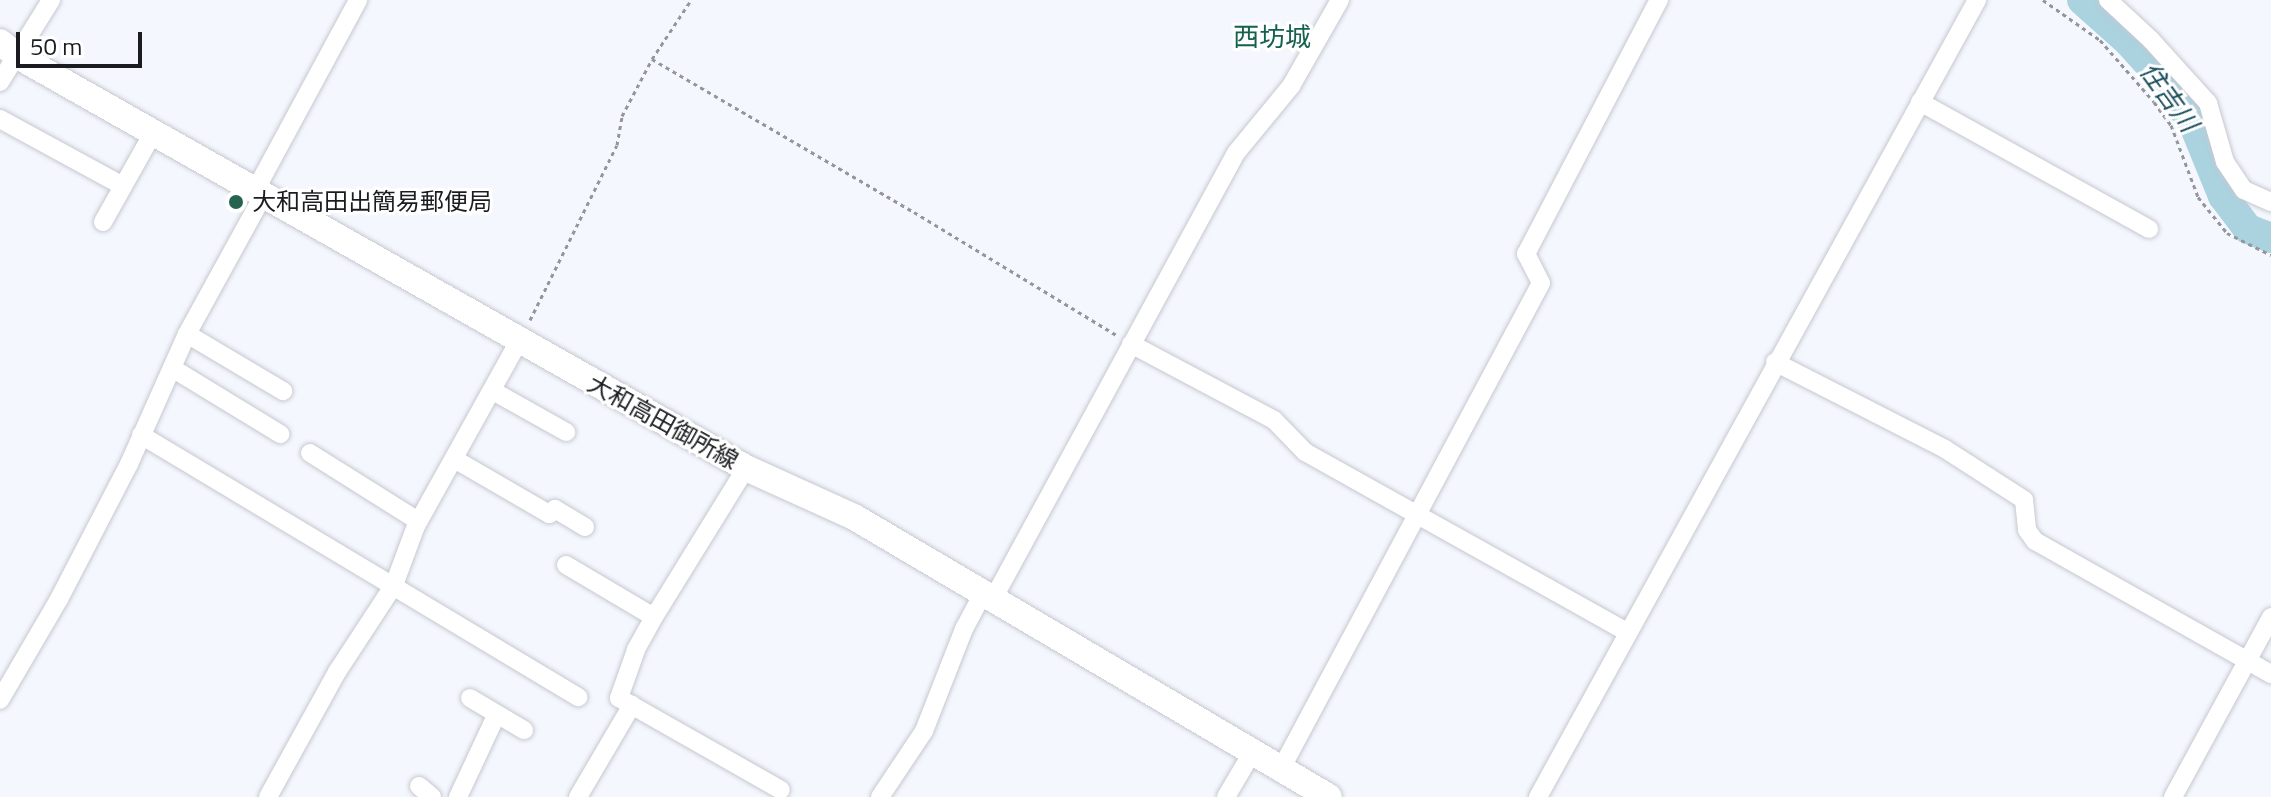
<!DOCTYPE html>
<meta charset="utf-8">
<style>
body{margin:0}
#map{position:relative;width:2271px;height:797px;overflow:hidden;background:#f5f7fe;font-family:"Titillium Web","Noto Sans JP",sans-serif}
div>[style]{position:absolute}
.river>*{height:30px;margin:-15px;padding:0 15px;transform-origin:15px;border-radius:15px;background:#abd2df}
.path>*{height:3px;margin-top:-1.5px;transform-origin:0;background:repeating-linear-gradient(90deg,#95969c 0 4px,transparent 0 8px)}
.roads{filter:drop-shadow(0 0 2px #c5c8d0) drop-shadow(0 0 2px #c5c8d0)}
.street>*{height:18px;margin:-9px;padding:0 9px;transform-origin:9px;border-radius:9px;background:#fff}
.secondary>*{height:26px;margin:-13px;padding:0 13px;transform-origin:13px;border-radius:13px;background:#fff}
.dots>*{width:22px;height:22px;translate:-50% -50%;box-sizing:border-box;border:4px solid #fff;border-radius:50%}
span{translate:-50% -50%;white-space:nowrap;text-align:center;line-height:1.15;-webkit-text-stroke:6px #fff;paint-order:stroke}
.poi-label{font-size:24px;color:#1b1c1f}
.left{translate:0 -50%;text-align:left}
.street-label{font-size:24px;color:#1b1c1f}
.neighbourhood-label{font-size:26px;color:#15614c}
.water-label{font-size:26px;color:#194d5c;font-style:italic}
.scale{position:absolute;left:16px;top:32px;width:126px;height:36px;box-sizing:border-box;border:4px solid #1b1c1f;border-top:0;padding-left:10px;font-size:24px;line-height:28px;white-space:nowrap;color:#1b1c1f;-webkit-text-stroke:6px #fff;paint-order:stroke}
</style>
<div id="map">
<div class="river">
<i style="left:2082px;top:0;width:62px;rotate:41.7deg"></i>
<i style="left:2128px;top:41px;width:54px;rotate:48deg"></i>
<i style="left:2164px;top:81px;width:53px;rotate:55.7deg"></i>
<i style="left:2194px;top:125px;width:77px;rotate:67.8deg"></i>
<i style="left:2223px;top:196px;width:41px;rotate:52.9deg"></i>
<i style="left:2248px;top:229px;width:25px;rotate:21deg"></i>
</div>
<div class="path">
<i style="left:2043px;top:0;width:70px;rotate:35.1deg"></i>
<i style="left:2100px;top:40px;width:82px;rotate:48.9deg"></i>
<i style="left:2154px;top:102px;width:29px;rotate:54deg"></i>
<i style="left:2171px;top:125px;width:77px;rotate:69.4deg"></i>
<i style="left:2198px;top:197px;width:46px;rotate:51.1deg"></i>
<i style="left:2227px;top:233px;width:49px;rotate:26.6deg"></i>
<i style="left:652px;top:59px;width:303px;rotate:30.3deg"></i>
<i style="left:914px;top:212px;width:237px;rotate:31.3deg"></i>
<i style="left:530px;top:320px;width:195px;rotate:-63.6deg"></i>
<i style="left:617px;top:145px;width:29px;rotate:-80deg"></i>
<i style="left:622px;top:116px;width:64px;rotate:-62.2deg"></i>
<i style="left:652px;top:59px;width:71px;rotate:-56.5deg"></i>
</div>
<div class="roads">
<div class="street">
<i style="left:2108px;top:0;width:59px;rotate:42.9deg"></i>
<i style="left:2151px;top:40px;width:85px;rotate:47.9deg"></i>
<i style="left:2208px;top:103px;width:61px;rotate:73.9deg"></i>
<i style="left:2225px;top:162px;width:34px;rotate:56deg"></i>
<i style="left:2244px;top:190px;width:30px;rotate:24deg"></i>
<i style="left:0;top:82px;width:97px;rotate:-58.1deg"></i>
<i style="left:1920px;top:102px;width:262px;rotate:29deg"></i>
<i style="left:0;top:119px;width:140px;rotate:28.6deg"></i>
<i style="left:256px;top:189px;width:215px;rotate:-61.6deg"></i>
<i style="left:103px;top:222px;width:104px;rotate:-60.7deg"></i>
<i style="left:187px;top:334px;width:112px;rotate:30.7deg"></i>
<i style="left:1131px;top:344px;width:162px;rotate:28deg"></i>
<i style="left:1274px;top:420px;width:45px;rotate:45.9deg"></i>
<i style="left:1305px;top:452px;width:369px;rotate:29.2deg"></i>
<i style="left:1775px;top:362px;width:191px;rotate:27.1deg"></i>
<i style="left:1945px;top:449px;width:94px;rotate:32.8deg"></i>
<i style="left:2024px;top:500px;width:30px;rotate:84deg"></i>
<i style="left:2027px;top:530px;width:14px;rotate:54deg"></i>
<i style="left:2035px;top:541px;width:271px;rotate:29.4deg"></i>
<i style="left:172px;top:368px;width:127px;rotate:31.4deg"></i>
<i style="left:493px;top:391px;width:84px;rotate:29.3deg"></i>
<i style="left:141px;top:435px;width:510px;rotate:30.94deg"></i>
<i style="left:310px;top:453px;width:128px;rotate:32.2deg"></i>
<i style="left:456px;top:460px;width:108px;rotate:30.1deg"></i>
<i style="left:549px;top:514px;width:8px;rotate:-40deg"></i>
<i style="left:555px;top:509px;width:35px;rotate:31deg"></i>
<i style="left:746px;top:468px;width:175px;rotate:121.7deg"></i>
<i style="left:654px;top:617px;width:38px;rotate:119deg"></i>
<i style="left:636px;top:650px;width:51px;rotate:109.5deg"></i>
<i style="left:619px;top:698px;width:186px;rotate:29.6deg"></i>
<i style="left:566px;top:565px;width:102px;rotate:30.6deg"></i>
<i style="left:992px;top:601px;width:510px;rotate:-61.43deg"></i>
<i style="left:1236px;top:153px;width:87px;rotate:-50.6deg"></i>
<i style="left:1291px;top:86px;width:99px;rotate:-60.3deg"></i>
<i style="left:470px;top:698px;width:63px;rotate:30.7deg"></i>
<i style="left:0;top:700px;width:117px;rotate:-59.7deg"></i>
<i style="left:59px;top:599px;width:152px;rotate:-62.6deg"></i>
<i style="left:129px;top:464px;width:142px;rotate:-66deg"></i>
<i style="left:187px;top:334px;width:160px;rotate:-61.2deg"></i>
<i style="left:1281px;top:769px;width:551px;rotate:-61.85deg"></i>
<i style="left:1541px;top:283px;width:33px;rotate:-117deg"></i>
<i style="left:1526px;top:254px;width:287px;rotate:-62.4deg"></i>
<i style="left:419px;top:786px;width:17px;rotate:40deg"></i>
<i style="left:268px;top:797px;width:143px;rotate:-61.1deg"></i>
<i style="left:337px;top:672px;width:104px;rotate:-56.8deg"></i>
<i style="left:394px;top:585px;width:63px;rotate:-69.6deg"></i>
<i style="left:416px;top:526px;width:212px;rotate:-60.9deg"></i>
<i style="left:458px;top:797px;width:89px;rotate:-64.9deg"></i>
<i style="left:578px;top:797px;width:107px;rotate:-59.6deg"></i>
<i style="left:880px;top:797px;width:79px;rotate:-56.3deg"></i>
<i style="left:924px;top:731px;width:110px;rotate:-68.6deg"></i>
<i style="left:964px;top:629px;width:38px;rotate:-62deg"></i>
<i style="left:1226px;top:797px;width:53px;rotate:-59.6deg"></i>
<i style="left:1538px;top:797px;width:910px;rotate:-61.15deg"></i>
<i style="left:2173px;top:797px;width:205px;rotate:-61.4deg"></i>
</div>
<div class="secondary">
<i style="left:0;top:42px;width:21px;rotate:39deg"></i>
<i style="left:16px;top:55px;width:839px;rotate:29.5deg"></i>
<i style="left:746px;top:468px;width:119px;rotate:24.4deg"></i>
<i style="left:854px;top:517px;width:551px;rotate:30.52deg"></i>
</div>
</div>
<div class="dots">
<i style="left:236px;top:202px;background:#266451"></i>
</div>
<div class="poi-label">
<span class="left" style="left:252px;top:202px">大和高田出簡易郵便局</span>
</div>
<div class="street-label">
<span style="left:663px;top:422px;rotate:29deg">大和高田御所線</span>
</div>
<div class="neighbourhood-label">
<span style="left:1272px;top:37px">西坊城</span>
</div>
<div class="water-label">
<span style="left:2169px;top:97px;rotate:54deg">住吉川</span>
</div>
<div class="scale">50 m</div>
</div>
